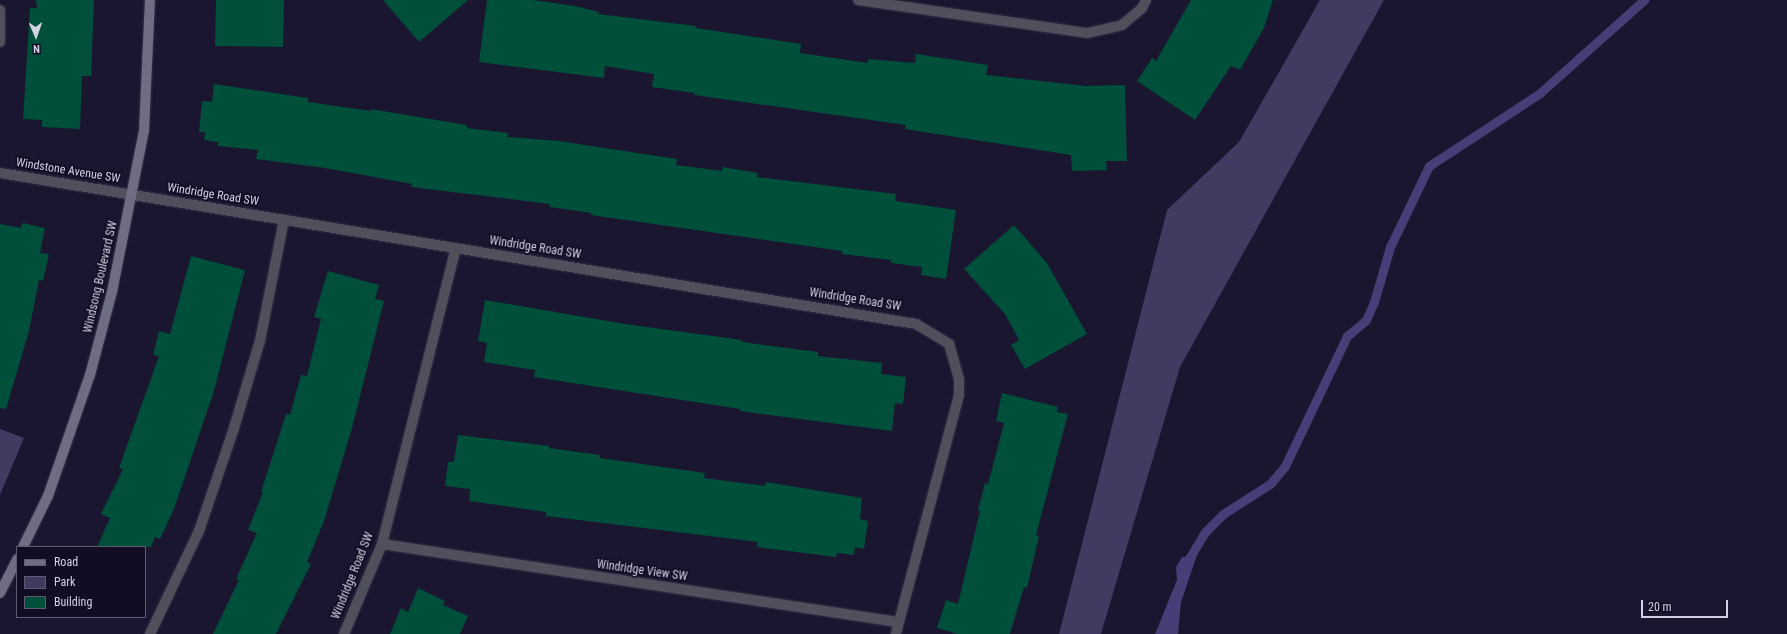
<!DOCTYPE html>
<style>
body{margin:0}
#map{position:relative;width:1787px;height:634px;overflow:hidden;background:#1a162f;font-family:"Roboto Condensed",sans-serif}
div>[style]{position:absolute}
.green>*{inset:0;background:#403b61}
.water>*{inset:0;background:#473d77}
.stream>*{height:9px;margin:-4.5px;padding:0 4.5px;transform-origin:4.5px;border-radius:4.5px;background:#473d77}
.building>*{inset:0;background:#004f3b}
.roads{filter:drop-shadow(0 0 1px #343048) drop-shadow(0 0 1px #343048)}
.lane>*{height:10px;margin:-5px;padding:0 5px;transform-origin:5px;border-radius:5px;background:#504f5c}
.street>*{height:10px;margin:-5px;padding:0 5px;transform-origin:5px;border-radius:5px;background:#504f5c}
.secondary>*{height:10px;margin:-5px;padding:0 5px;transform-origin:5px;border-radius:5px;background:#6e6d81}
span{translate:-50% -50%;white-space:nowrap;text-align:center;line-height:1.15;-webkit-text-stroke:3.5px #120d25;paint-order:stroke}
.street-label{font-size:12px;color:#d3d2e3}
.legend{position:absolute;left:16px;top:546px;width:130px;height:72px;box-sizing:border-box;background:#120d25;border:1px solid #5f5c71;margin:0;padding:5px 7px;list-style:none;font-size:12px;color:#d3d2e3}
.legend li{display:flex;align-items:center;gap:8px;height:20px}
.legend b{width:20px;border:1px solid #5f5c71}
.north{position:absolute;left:16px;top:16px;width:40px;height:40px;-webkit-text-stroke:3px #120d25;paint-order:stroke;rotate:178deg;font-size:11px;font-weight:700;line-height:16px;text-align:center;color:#d3d2e3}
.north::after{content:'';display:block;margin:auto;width:14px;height:18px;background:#d3d2e3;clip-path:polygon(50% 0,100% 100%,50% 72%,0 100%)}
.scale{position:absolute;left:1641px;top:600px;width:87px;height:18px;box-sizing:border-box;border:2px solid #d3d2e3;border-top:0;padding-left:5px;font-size:12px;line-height:14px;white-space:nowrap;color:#d3d2e3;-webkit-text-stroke:3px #120d25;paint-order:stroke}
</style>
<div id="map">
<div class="green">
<i style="clip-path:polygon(1320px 0,1384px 0,1180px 367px,1101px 634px,1059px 634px,1167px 210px,1239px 142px)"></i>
<i style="clip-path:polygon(0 429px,24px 438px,0 495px)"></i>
</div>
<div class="water">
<i style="clip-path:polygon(1197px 555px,1181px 602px,1178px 634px,1155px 634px,1177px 580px,1176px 567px,1182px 557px)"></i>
</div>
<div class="stream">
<i style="left:1186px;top:568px;width:12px;rotate:-70deg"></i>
<i style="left:1190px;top:557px;width:29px;rotate:-59deg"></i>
<i style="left:1205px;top:532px;width:25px;rotate:-45deg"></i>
<i style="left:1223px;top:514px;width:56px;rotate:-32.6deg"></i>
<i style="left:1270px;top:484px;width:23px;rotate:-50deg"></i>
<i style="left:1285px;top:466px;width:144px;rotate:-64.5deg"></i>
<i style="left:1347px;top:336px;width:25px;rotate:-40deg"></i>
<i style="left:1366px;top:320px;width:20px;rotate:-66deg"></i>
<i style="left:1374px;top:302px;width:57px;rotate:-73.8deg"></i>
<i style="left:1390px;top:247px;width:90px;rotate:-64.3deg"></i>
<i style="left:1429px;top:166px;width:133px;rotate:-33.3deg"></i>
<i style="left:1540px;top:93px;width:140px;rotate:-41.8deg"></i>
</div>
<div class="building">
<i style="clip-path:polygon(36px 0,94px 0,91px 76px,82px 76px,80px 129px,42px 127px,42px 120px,23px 119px,30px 8px,37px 8px)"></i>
<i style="clip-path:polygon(216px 0,284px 0,283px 47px,215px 46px)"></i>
<i style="clip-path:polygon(383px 0,468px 0,419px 42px)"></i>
<i style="clip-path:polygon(487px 0,533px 0,575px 6px,599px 12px,598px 14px,696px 26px,696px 28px,801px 44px,800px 53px,868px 63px,868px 59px,915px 63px,916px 54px,988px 65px,986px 75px,1086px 86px,1125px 85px,1127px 161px,1106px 161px,1107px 170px,1072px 171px,1071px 155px,905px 129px,906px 125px,694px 95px,695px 93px,652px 87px,654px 74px,605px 66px,604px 78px,479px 62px)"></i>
<i style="clip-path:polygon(1191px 0,1273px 0,1264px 28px,1240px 70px,1231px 66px,1195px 120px,1137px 81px,1152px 58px,1156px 61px)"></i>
<i style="clip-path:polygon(214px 84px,308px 98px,308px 102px,371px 111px,371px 109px,467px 125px,467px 128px,508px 133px,507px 137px,559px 141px,677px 159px,676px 165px,722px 171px,722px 167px,758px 173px,757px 177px,896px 194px,895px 201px,956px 210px,946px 279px,921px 275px,922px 267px,891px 263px,891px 260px,842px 254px,842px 251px,591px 215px,591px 213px,550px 207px,550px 204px,411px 187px,412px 184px,325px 168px,256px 159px,258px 150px,218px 146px,218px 142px,204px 140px,205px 132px,199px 132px,202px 101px,212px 102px)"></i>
<i style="clip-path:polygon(22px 223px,45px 228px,40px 253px,49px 254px,43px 281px,39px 280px,29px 331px,6px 409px,0 408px,0 224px,21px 228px)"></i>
<i style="clip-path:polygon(1014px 225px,1047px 263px,1087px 334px,1025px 369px,1011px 345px,1019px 340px,1005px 314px,964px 269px)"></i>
<i style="clip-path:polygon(191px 256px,245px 270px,214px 391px,174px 509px,160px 539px,155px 537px,151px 547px,97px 547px,110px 518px,101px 514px,123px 469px,119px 468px,159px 356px,153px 355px,159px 331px,170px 334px)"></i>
<i style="clip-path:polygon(328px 271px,379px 285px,375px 299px,384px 301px,352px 428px,324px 521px,307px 562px,311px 564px,276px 634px,213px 634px,239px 580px,236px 579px,257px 533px,248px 530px,263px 492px,261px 492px,286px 414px,290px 415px,301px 375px,307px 376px,321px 319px,314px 317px)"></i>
<i style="clip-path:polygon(485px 300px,625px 324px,742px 340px,742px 342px,818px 352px,818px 356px,882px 363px,881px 374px,906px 377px,903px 404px,895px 403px,892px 431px,740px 411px,740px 409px,534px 377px,535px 370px,484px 362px,487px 343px,478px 341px)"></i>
<i style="clip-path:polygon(1002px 393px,1058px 407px,1057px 412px,1068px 414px,1036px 535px,1039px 536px,1027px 588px,1024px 587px,1010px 634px,957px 634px,937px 628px,946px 600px,958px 604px,980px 511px,978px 510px,985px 483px,988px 484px,1004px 423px,996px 421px)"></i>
<i style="clip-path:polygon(458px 435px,549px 446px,549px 448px,600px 455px,600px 458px,705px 473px,704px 478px,765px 486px,766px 482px,862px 498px,860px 519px,868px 521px,864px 549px,855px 547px,854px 555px,837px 553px,836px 557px,757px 547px,758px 542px,546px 516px,546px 512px,469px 501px,470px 489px,445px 486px,448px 462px,454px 462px)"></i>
<i style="clip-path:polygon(418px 588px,445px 601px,443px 605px,468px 616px,460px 634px,390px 634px,401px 608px,408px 612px)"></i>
</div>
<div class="roads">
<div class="lane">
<i style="left:0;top:10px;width:32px;rotate:90deg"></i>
<i style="left:150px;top:634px;width:114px;rotate:-64.6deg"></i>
<i style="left:199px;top:531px;width:109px;rotate:-71.2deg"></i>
<i style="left:234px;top:428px;width:91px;rotate:-73.4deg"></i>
<i style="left:260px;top:341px;width:123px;rotate:-78.8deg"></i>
</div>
<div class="street">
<i style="left:858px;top:0;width:232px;rotate:8.2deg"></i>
<i style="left:1088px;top:33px;width:35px;rotate:-13deg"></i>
<i style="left:1122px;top:25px;width:26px;rotate:-40deg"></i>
<i style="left:1142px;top:8px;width:9px;rotate:-63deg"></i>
<i style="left:0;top:173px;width:928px;rotate:9.36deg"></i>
<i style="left:916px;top:324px;width:39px;rotate:31deg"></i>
<i style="left:949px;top:344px;width:37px;rotate:74deg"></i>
<i style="left:959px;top:380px;width:15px;rotate:90deg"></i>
<i style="left:959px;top:395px;width:247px;rotate:104.8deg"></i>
<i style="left:382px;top:544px;width:522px;rotate:8.6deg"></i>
<i style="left:344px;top:634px;width:98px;rotate:-67.1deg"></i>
<i style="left:382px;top:544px;width:305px;rotate:-76deg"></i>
</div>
<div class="secondary">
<i style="left:23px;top:547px;width:57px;rotate:-63.9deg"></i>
<i style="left:48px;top:496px;width:128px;rotate:-70.9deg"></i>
<i style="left:90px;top:375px;width:86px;rotate:-75.2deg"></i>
<i style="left:112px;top:292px;width:164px;rotate:-78.8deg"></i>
<i style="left:144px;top:131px;width:131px;rotate:-87.4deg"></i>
<i style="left:0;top:593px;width:38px;rotate:-63deg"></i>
</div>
</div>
<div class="street-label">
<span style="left:68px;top:171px;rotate:9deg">Windstone Avenue SW</span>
<span style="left:213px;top:195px;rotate:9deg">Windridge Road SW</span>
<span style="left:535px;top:248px;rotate:9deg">Windridge Road SW</span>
<span style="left:101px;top:277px;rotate:-77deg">Windsong Boulevard SW</span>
<span style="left:855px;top:300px;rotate:9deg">Windridge Road SW</span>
<span style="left:642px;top:571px;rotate:8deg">Windridge View SW</span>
<span style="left:353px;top:576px;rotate:-68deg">Windridge Road SW</span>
</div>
<ul class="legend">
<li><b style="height:5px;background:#6e6d81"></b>Road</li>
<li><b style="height:11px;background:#403b61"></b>Park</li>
<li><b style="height:11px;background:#004f3b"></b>Building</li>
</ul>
<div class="north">N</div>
<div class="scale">20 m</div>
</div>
